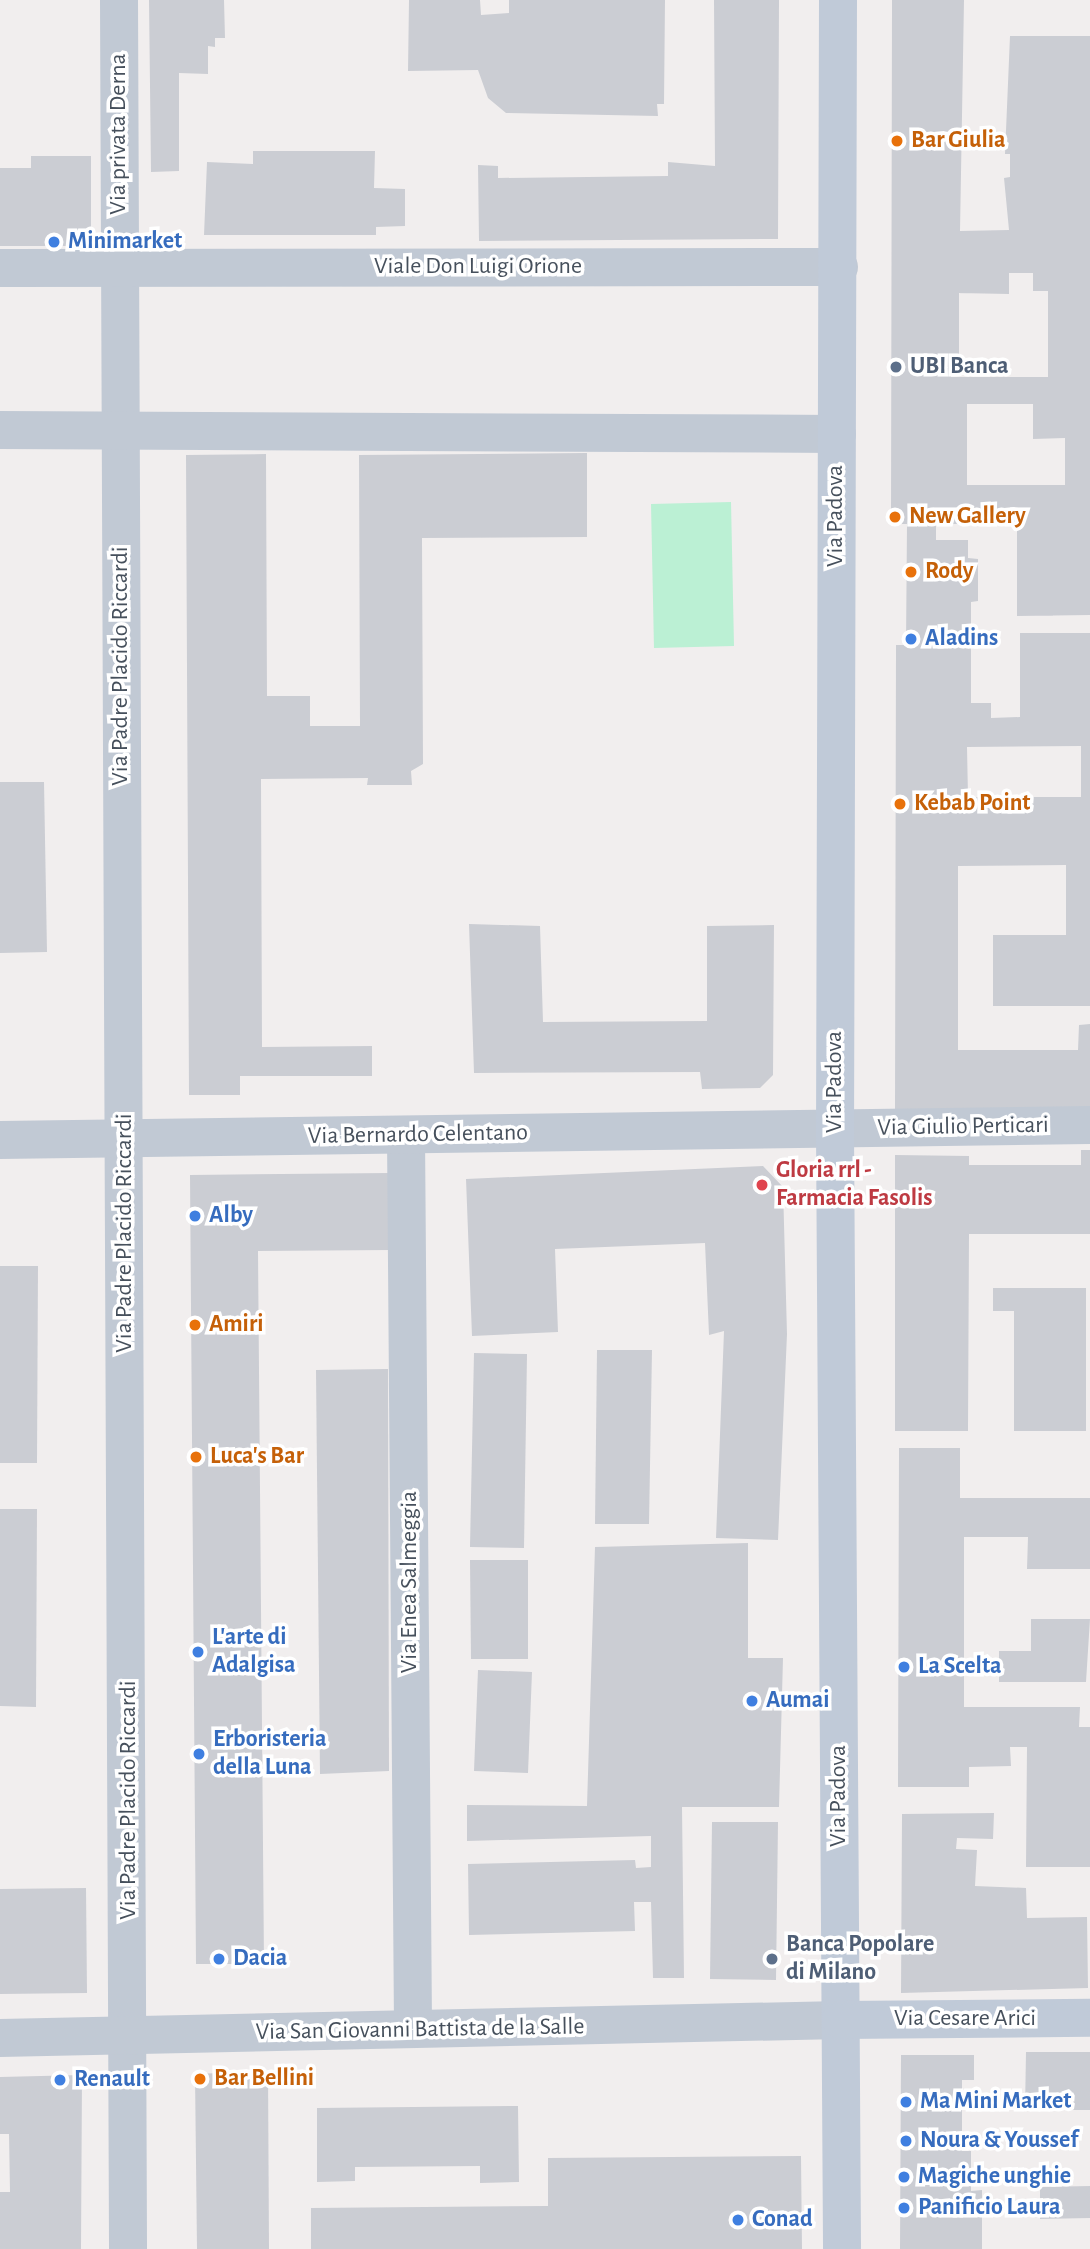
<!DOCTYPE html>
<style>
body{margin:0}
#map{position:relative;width:1090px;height:2249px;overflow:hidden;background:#f1eeee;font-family:"Alegreya Sans",sans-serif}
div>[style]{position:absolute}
.green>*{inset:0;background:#bbf0d4}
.building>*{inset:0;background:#cbcdd3}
.street>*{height:38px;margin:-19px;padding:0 19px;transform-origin:19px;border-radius:19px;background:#c1c9d4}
.secondary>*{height:38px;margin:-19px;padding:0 19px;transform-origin:19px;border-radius:19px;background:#c0cad8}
.dots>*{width:19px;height:19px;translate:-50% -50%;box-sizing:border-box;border:4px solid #fff;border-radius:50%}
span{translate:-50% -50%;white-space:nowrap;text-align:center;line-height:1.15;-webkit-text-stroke:7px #fff;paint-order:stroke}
.street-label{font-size:24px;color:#46505c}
.food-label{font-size:24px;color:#c56008;font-weight:700}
.left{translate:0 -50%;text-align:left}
.shop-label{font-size:24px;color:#366cbe;font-weight:700}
.service-label{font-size:24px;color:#4e5e75;font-weight:700}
.health-label{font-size:24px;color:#be3a42;font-weight:700}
</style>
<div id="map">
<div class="green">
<i style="clip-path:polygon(731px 502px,734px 646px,654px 648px,651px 504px)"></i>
</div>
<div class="building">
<i style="clip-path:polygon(149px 0,224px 0,225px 38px,215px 38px,215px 47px,208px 46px,208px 74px,179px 73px,179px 171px,151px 172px)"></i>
<i style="clip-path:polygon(409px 0,480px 0,481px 15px,509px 13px,509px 0,665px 0,664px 104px,657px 104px,658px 116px,506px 113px,488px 98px,478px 70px,408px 71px)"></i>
<i style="clip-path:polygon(714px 0,779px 0,778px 239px,479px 241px,478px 165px,498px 166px,498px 178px,668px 176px,668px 162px,715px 166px)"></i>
<i style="clip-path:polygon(evenodd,892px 0,964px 0,960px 231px,1009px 230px,1004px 178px,1010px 177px,1010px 154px,1005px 154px,1010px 36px,1090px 36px,1090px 615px,1017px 616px,1017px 524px,936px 524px,936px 540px,968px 540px,968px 558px,978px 559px,978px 601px,971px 602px,971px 703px,991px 703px,991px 718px,1020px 717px,1020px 633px,1090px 633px,1090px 1006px,993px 1006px,993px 935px,1066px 935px,1066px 865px,958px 866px,958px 1050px,1078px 1050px,1079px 1025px,1090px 1024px,1090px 1109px,895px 1109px,896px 645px,906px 645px,907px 524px,891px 524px,892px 0,1009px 273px,1033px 273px,1033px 291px,1048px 291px,1048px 377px,951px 377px,951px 361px,959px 362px,959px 293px,1009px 294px,1009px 273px,892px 0,967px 404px,1033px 404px,1033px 439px,1065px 438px,1065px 485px,967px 485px,967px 404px,892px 0,1081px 746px,1081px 797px,968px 797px,967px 747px,1081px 746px)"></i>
<i style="clip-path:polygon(253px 151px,375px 151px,374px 188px,405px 189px,405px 226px,376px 227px,376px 235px,204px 235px,207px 162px,253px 164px)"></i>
<i style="clip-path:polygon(31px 156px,91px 156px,91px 246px,0 246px,0 168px,31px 168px)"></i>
<i style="clip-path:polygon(587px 453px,587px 537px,422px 538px,423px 764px,411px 771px,412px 785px,367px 785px,368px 778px,261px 779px,262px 1047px,372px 1046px,372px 1076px,240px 1076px,240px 1095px,189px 1095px,186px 455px,266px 454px,267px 696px,310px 696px,310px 726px,360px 726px,359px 455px)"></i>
<i style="clip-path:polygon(0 782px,44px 782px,47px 952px,0 953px)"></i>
<i style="clip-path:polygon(469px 924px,540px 926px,543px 1022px,707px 1021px,707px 926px,774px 925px,773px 1075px,760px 1088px,702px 1089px,700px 1072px,474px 1073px)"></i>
<i style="clip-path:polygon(1081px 1150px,1090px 1150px,1090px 1234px,969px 1234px,968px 1431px,895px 1431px,895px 1155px,969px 1156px,969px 1165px,1081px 1165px)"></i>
<i style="clip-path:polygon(763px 1166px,783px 1187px,787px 1334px,778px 1540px,716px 1538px,724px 1331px,709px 1335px,705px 1243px,555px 1249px,558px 1332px,472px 1336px,466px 1179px)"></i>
<i style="clip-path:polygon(390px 1173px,391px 1250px,258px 1251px,264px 1964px,196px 1964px,190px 1175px)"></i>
<i style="clip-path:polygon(0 1266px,38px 1266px,37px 1463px,0 1463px)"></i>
<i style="clip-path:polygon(993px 1288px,1086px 1288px,1086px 1431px,1014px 1431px,1014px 1311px,993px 1311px)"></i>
<i style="clip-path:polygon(597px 1350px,652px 1350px,649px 1524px,595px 1524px)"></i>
<i style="clip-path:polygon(474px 1353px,527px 1354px,524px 1548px,470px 1547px)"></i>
<i style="clip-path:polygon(388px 1369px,389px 1771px,320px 1774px,316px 1370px)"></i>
<i style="clip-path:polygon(899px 1448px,960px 1448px,960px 1498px,1090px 1498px,1090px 1569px,1027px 1569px,1028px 1537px,964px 1537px,964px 1707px,1080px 1707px,1079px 1727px,1090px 1727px,1090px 1867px,1026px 1867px,1027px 1747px,1010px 1747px,1011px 1766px,969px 1767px,969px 1787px,898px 1787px)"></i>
<i style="clip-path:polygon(0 1509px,37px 1509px,36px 1707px,0 1706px)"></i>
<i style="clip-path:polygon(748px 1543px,748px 1658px,783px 1658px,779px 1807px,682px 1807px,684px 1978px,653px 1978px,651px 1902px,634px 1902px,635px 1931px,469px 1935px,468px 1864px,635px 1860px,636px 1868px,651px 1867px,651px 1836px,467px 1841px,467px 1805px,587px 1806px,595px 1547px)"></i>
<i style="clip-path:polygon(470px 1560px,528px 1560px,528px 1659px,471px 1659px)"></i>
<i style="clip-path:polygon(1031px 1619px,1090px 1619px,1086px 1682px,999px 1682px,999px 1651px,1031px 1651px)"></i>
<i style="clip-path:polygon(478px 1670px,532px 1672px,528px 1773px,474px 1771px)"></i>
<i style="clip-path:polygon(994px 1813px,993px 1839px,957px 1838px,956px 1849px,977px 1850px,975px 1886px,1026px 1888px,1027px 1918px,1087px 1917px,1088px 1988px,901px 1993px,902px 1814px)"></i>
<i style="clip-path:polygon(712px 1822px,778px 1822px,776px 1980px,710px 1979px)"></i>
<i style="clip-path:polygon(86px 1888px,87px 1993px,0 1994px,0 1889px)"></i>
<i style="clip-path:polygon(1026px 2052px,1090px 2052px,1090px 2110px,1025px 2110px)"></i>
<i style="clip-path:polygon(901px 2055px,974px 2055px,974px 2080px,962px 2080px,962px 2151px,971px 2151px,971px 2191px,982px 2190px,982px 2249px,900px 2249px)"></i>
<i style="clip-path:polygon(268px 2071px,269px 2249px,197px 2249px,195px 2074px)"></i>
<i style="clip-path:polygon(82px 2075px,81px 2249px,0 2249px,0 2192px,10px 2192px,9px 2134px,0 2134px,0 2077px)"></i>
<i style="clip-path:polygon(518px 2106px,519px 2182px,480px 2183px,480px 2166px,355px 2167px,355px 2181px,317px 2182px,317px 2108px)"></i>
<i style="clip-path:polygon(801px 2156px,802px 2249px,311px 2249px,311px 2208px,548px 2206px,548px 2158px)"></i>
<i style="clip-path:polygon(1090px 2186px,1090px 2218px,1040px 2219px,1040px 2187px)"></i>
</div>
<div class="street">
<i style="left:119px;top:0;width:2249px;rotate:89.77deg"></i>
<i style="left:0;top:268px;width:839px;rotate:-0.07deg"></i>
<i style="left:0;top:430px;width:837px;rotate:0.27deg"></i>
<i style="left:406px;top:1135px;width:894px;rotate:89.55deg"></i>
<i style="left:0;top:1140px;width:1090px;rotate:-0.79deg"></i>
<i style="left:0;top:2038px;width:841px;rotate:-1.23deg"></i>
</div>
<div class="secondary">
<i style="left:838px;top:0;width:1130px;rotate:90.15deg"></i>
<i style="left:835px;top:1130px;width:1119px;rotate:89.64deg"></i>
<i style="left:841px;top:2020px;width:249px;rotate:-0.5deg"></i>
</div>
<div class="dots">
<i style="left:897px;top:141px;background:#e8710a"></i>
<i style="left:54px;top:242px;background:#3f7fe0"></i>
<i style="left:896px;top:367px;background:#5c6f8a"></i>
<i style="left:895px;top:517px;background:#e8710a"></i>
<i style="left:911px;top:572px;background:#e8710a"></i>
<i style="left:911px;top:639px;background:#3f7fe0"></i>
<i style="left:900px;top:804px;background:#e8710a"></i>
<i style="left:762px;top:1185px;background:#e0444e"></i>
<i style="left:195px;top:1216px;background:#3f7fe0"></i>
<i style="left:195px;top:1325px;background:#e8710a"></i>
<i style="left:196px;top:1457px;background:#e8710a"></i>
<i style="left:198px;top:1652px;background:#3f7fe0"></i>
<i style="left:904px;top:1667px;background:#3f7fe0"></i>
<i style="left:752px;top:1701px;background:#3f7fe0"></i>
<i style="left:199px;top:1754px;background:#3f7fe0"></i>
<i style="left:219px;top:1959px;background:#3f7fe0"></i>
<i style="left:772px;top:1959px;background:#5c6f8a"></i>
<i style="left:200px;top:2079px;background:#e8710a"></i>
<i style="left:60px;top:2080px;background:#3f7fe0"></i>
<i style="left:906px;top:2102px;background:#3f7fe0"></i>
<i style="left:906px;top:2141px;background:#3f7fe0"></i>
<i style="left:904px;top:2177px;background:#3f7fe0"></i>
<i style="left:904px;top:2208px;background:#3f7fe0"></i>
<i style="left:738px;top:2220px;background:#3f7fe0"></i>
</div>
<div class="street-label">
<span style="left:119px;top:134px;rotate:-90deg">Via privata Derna</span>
<span style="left:478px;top:267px">Viale Don Luigi Orione</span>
<span style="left:836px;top:516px;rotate:-90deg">Via Padova</span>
<span style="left:121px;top:666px;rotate:-90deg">Via Padre Placido Riccardi</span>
<span style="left:835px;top:1082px;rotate:-90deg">Via Padova</span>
<span style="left:963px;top:1127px;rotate:-1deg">Via Giulio Perticari</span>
<span style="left:418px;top:1135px;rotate:-1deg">Via Bernardo Celentano</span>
<span style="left:125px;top:1233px;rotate:-90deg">Via Padre Placido Riccardi</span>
<span style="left:410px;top:1582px;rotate:-90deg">Via Enea Salmeggia</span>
<span style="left:839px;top:1796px;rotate:-90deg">Via Padova</span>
<span style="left:129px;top:1800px;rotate:-90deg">Via Padre Placido Riccardi</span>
<span style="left:965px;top:2019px">Via Cesare Arici</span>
<span style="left:420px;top:2030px;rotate:-1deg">Via San Giovanni Battista de la Salle</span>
</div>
<div class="food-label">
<span class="left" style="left:911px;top:141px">Bar Giulia</span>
<span class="left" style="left:909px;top:517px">New Gallery</span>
<span class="left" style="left:925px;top:572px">Rody</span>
<span class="left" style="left:914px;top:804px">Kebab Point</span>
<span class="left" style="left:209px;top:1325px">Amiri</span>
<span class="left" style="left:210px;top:1457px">Luca's Bar</span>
<span class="left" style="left:214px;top:2079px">Bar Bellini</span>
</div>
<div class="shop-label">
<span class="left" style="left:68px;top:242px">Minimarket</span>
<span class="left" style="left:925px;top:639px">Aladins</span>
<span class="left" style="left:209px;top:1216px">Alby</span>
<span class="left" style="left:212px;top:1652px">L'arte di<br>Adalgisa</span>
<span class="left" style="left:918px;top:1667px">La Scelta</span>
<span class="left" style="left:766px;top:1701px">Aumai</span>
<span class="left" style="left:213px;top:1754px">Erboristeria<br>della Luna</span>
<span class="left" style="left:233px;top:1959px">Dacia</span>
<span class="left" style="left:74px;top:2080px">Renault</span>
<span class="left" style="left:920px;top:2102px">Ma Mini Market</span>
<span class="left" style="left:920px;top:2141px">Noura &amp; Youssef</span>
<span class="left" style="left:918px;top:2177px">Magiche unghie</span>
<span class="left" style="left:918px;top:2208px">Panificio Laura</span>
<span class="left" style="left:752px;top:2220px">Conad</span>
</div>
<div class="service-label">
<span class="left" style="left:910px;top:367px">UBI Banca</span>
<span class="left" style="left:786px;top:1959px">Banca Popolare<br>di Milano</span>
</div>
<div class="health-label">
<span class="left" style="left:776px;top:1185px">Gloria rrl -<br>Farmacia Fasolis</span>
</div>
</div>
